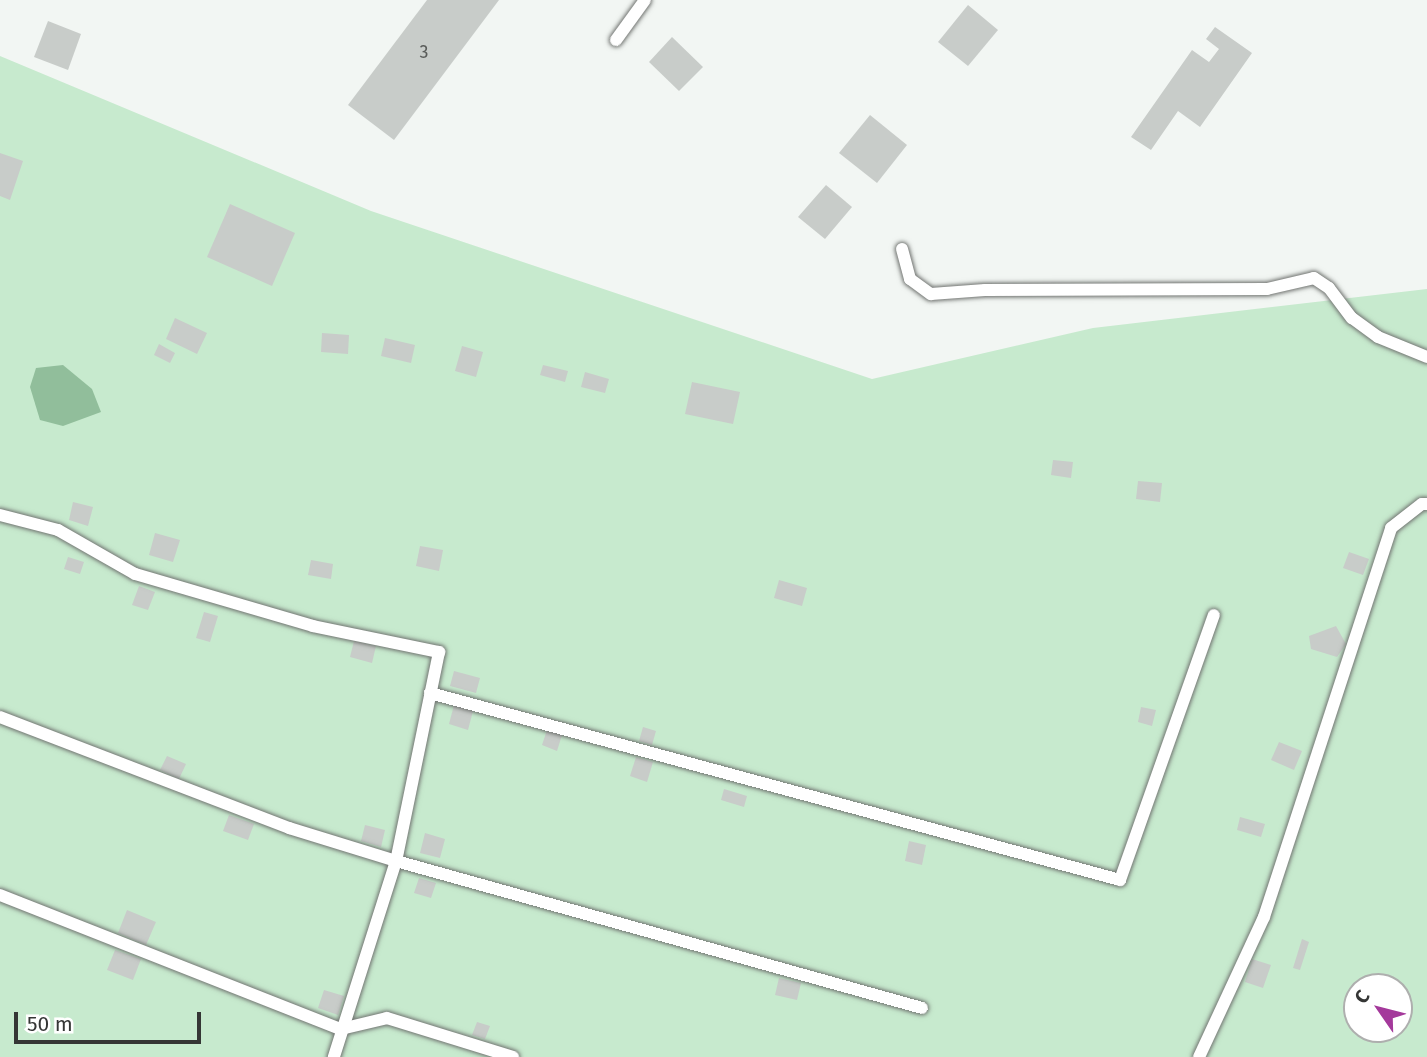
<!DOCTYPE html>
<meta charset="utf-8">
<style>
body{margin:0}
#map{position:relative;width:1427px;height:1057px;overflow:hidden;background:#f2f6f3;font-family:"Fira Sans",sans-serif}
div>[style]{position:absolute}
.green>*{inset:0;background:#c7eace}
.water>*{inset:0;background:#91be9b}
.building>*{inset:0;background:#c8ccc9}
.roads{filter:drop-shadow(0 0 2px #727572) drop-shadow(0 0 2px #727572)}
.lane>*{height:12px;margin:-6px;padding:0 6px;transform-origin:6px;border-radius:6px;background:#fff}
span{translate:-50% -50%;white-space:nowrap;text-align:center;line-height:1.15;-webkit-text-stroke:6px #fff;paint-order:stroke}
.number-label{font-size:18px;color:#5a5c5a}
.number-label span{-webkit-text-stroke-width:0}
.north{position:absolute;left:1343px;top:973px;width:70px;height:70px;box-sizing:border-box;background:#fff;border:2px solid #aeafae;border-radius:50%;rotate:305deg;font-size:19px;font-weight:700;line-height:28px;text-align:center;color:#353635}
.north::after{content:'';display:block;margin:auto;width:24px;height:32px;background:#a4399b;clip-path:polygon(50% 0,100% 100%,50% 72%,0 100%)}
.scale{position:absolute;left:14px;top:1012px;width:187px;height:32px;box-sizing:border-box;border:4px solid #353635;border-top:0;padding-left:9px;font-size:21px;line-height:24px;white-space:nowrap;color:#353635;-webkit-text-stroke:5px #fff;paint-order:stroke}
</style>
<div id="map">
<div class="green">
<i style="clip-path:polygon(evenodd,0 56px,371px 211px,872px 379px,1093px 328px,1427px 289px,1427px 1057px,0 1057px,0 56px,1357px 987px,1399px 987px,1399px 1029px,1357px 1029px,1357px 987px)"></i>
</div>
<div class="water">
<i style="clip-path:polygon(63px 365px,92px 389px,101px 412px,63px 426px,40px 420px,30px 387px,36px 368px)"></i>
</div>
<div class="building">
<i style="clip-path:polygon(427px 0,499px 0,394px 140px,348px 105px)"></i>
<i style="clip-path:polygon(968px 5px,998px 30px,968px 66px,938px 42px)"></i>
<i style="clip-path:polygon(48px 21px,81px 34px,68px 70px,34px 57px)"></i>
<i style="clip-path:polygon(1215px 27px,1252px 53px,1200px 127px,1178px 111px,1151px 150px,1131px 137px,1192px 50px,1209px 62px,1219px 49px,1206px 39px)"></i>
<i style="clip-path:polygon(672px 37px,703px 67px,679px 91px,649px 62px)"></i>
<i style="clip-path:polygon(870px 115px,907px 145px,877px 183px,839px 153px)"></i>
<i style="clip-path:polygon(0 153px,23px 161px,10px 200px,0 196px)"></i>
<i style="clip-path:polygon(826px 185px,852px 207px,825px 239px,798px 217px)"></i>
<i style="clip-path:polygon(230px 204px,295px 233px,272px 286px,207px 257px)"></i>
<i style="clip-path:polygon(175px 318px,207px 333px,197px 354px,166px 339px)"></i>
<i style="clip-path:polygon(322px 333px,349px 335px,348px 354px,321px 352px)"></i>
<i style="clip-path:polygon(385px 338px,415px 345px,411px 363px,381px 356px)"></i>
<i style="clip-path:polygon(159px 344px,175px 353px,170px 363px,154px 355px)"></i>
<i style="clip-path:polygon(462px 346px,483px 352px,476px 377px,455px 371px)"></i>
<i style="clip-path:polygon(543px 365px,568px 371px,565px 382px,540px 375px)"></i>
<i style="clip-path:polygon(585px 372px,609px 379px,605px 393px,581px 387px)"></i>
<i style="clip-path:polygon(692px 382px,740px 392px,733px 424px,685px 414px)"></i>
<i style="clip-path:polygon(1053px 460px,1073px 462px,1071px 478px,1051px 475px)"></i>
<i style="clip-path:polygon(1138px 481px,1162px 483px,1160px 502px,1136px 499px)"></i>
<i style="clip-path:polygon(73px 502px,93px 507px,88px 526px,69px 520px)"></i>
<i style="clip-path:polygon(155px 533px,180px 540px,173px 562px,149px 555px)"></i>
<i style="clip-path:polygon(420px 546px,443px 550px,439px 571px,416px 566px)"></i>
<i style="clip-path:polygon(1349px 552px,1369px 559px,1363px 575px,1343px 568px)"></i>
<i style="clip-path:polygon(68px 557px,84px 562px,80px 574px,64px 569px)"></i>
<i style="clip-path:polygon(311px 560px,333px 564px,331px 579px,308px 575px)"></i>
<i style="clip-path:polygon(779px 580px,807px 588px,802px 606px,774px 598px)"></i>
<i style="clip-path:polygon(139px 586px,155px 592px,148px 610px,132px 605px)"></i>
<i style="clip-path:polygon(204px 612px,218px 616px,210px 642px,196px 638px)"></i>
<i style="clip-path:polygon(1336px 626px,1346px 644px,1337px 657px,1311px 649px,1309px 636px)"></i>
<i style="clip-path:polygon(354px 641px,376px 646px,372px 663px,350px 657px)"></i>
<i style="clip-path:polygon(454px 671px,480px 678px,476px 693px,450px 686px)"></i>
<i style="clip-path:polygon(454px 705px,473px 711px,468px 730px,449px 724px)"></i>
<i style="clip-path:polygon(1141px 707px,1156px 710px,1152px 726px,1138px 722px)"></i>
<i style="clip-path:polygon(643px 727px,656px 731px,652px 745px,639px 741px)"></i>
<i style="clip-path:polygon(547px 730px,562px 735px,557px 751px,542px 745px)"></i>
<i style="clip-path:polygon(1279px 742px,1302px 751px,1294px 770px,1271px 760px)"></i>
<i style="clip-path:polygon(167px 756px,186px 764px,179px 779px,160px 770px)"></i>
<i style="clip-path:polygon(636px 757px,653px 762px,647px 782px,630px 776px)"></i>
<i style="clip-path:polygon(724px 789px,747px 796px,744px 807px,721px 800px)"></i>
<i style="clip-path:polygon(229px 815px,254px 824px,248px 840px,223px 831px)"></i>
<i style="clip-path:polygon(1240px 817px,1265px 824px,1261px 837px,1237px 830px)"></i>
<i style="clip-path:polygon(365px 825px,385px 830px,381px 847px,361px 841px)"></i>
<i style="clip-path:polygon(425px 833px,445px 839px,440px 858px,420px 853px)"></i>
<i style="clip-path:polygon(909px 841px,926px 845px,922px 865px,905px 861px)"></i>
<i style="clip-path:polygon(419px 878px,436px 883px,431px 898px,414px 893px)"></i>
<i style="clip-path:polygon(127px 910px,156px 922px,146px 945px,118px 933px)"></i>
<i style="clip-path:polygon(1302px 939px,1309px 942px,1300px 970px,1293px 968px)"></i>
<i style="clip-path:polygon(115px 950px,141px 959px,133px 980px,107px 970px)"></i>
<i style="clip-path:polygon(1252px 959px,1271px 965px,1263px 988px,1245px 982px)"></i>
<i style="clip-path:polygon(779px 978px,801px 983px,797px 1000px,775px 995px)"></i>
<i style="clip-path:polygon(324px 990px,344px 996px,338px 1015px,318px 1008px)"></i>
<i style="clip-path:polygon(477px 1022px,490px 1026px,485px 1039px,472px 1035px)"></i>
</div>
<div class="roads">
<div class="lane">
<i style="left:616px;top:40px;width:49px;rotate:-54.1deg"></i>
<i style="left:902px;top:249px;width:31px;rotate:75deg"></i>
<i style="left:910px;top:279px;width:26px;rotate:36deg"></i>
<i style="left:931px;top:294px;width:54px;rotate:-4.2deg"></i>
<i style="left:985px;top:290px;width:282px;rotate:-0.2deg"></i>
<i style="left:1267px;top:289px;width:48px;rotate:-13.2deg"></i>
<i style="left:1314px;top:278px;width:18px;rotate:34deg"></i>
<i style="left:1329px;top:288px;width:38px;rotate:53deg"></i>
<i style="left:1352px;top:318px;width:32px;rotate:36deg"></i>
<i style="left:1378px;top:337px;width:53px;rotate:22.2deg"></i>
<i style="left:0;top:515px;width:60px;rotate:14.5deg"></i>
<i style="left:58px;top:530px;width:89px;rotate:29.7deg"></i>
<i style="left:135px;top:574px;width:185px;rotate:16.3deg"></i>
<i style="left:313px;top:626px;width:129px;rotate:11.7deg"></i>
<i style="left:439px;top:652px;width:213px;rotate:101.6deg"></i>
<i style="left:396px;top:861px;width:546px;rotate:15.61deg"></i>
<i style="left:430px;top:693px;width:715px;rotate:15.16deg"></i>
<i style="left:1120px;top:880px;width:281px;rotate:-70.5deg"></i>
<i style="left:0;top:717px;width:310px;rotate:21deg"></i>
<i style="left:289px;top:828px;width:112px;rotate:17.1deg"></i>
<i style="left:396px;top:861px;width:206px;rotate:107.6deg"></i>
<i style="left:0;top:895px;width:366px;rotate:21.5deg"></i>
<i style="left:341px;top:1029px;width:47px;rotate:-13.4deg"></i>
<i style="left:387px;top:1018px;width:132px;rotate:17.2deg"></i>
<i style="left:1199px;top:1057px;width:154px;rotate:-65.1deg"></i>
<i style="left:1264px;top:917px;width:409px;rotate:-71.9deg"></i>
<i style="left:1391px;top:528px;width:39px;rotate:-38deg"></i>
<i style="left:1422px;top:504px;width:5px"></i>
</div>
</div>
<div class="number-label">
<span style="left:424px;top:52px">3</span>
</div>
<div class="north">С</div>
<div class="scale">50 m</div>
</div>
